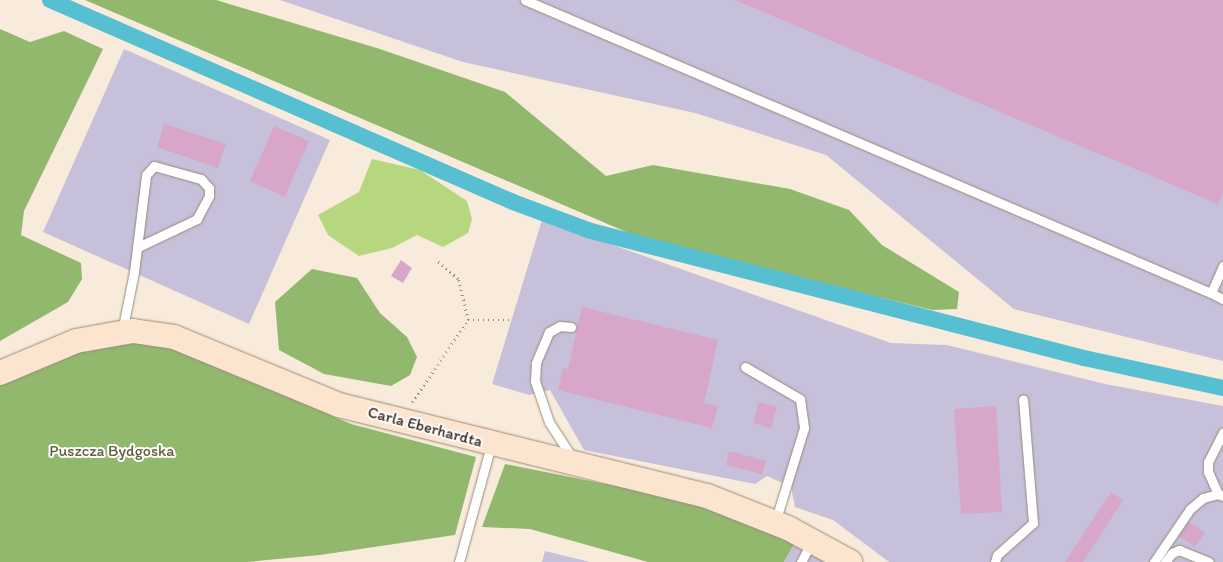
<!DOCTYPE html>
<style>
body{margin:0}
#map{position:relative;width:1223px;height:562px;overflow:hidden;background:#f9ebdb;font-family:Itim,sans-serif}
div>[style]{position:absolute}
.industrial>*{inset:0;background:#c6c0da}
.green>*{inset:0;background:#b7d77e}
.forest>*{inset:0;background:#91b86d}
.canal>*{height:16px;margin:-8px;padding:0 8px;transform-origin:8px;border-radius:8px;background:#56bfd2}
.building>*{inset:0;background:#d7a6c9}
.path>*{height:2.5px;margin-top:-1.25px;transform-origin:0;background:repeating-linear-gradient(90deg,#9a8a7c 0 1px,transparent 0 5px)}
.roads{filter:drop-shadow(0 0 1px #9a8a7c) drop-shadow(0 0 1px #9a8a7c)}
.lane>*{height:9px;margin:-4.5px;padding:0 4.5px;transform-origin:4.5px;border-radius:4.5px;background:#fff}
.secondary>*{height:24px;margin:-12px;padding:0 12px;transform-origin:12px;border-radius:12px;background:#fce5cf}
span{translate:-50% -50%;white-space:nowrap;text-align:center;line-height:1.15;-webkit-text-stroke:4px #fff;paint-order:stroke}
.street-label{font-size:16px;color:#3b2a1e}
.park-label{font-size:16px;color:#605e3b}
</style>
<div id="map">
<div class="industrial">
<i style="clip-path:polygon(280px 0,1223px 0,1223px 361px,1014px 309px,826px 155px,695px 113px,463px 62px)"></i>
<i style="clip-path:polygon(124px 49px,330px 140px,249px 324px,43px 232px)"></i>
<i style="clip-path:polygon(542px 220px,891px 343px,947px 345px,1105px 384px,1223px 406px,1223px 562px,889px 562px,833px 520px,795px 507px,791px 487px,767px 476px,755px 484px,584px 450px,550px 390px,529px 395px,492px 384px)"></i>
<i style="clip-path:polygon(794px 544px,825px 562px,784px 562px)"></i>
<i style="clip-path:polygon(545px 551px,590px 562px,542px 562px)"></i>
</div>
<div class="green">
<i style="clip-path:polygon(372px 159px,420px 170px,467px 201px,472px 219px,468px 233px,443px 247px,417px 235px,392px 248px,359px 256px,328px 235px,318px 215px,359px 192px)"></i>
</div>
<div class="forest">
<i style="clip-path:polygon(85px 0,216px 0,380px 49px,505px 92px,606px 176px,653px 165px,790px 189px,849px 210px,882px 245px,959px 292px,957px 309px,932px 310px,645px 240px)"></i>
<i style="clip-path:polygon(0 29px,30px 42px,64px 31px,103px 49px,24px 211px,21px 235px,81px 263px,82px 279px,68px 302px,0 341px)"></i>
<i style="clip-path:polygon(312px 269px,357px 278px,380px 313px,407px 337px,417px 357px,410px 375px,391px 386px,324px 374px,279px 350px,275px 302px)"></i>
<i style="clip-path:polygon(88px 338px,165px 342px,351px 424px,476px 457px,455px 535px,320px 555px,247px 562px,0 562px,0 382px)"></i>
<i style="clip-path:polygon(505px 464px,710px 505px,794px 544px,784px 562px,648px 562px,530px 529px,482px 527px)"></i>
</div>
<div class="canal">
<i style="left:50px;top:0;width:505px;rotate:23.57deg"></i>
<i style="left:513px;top:202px;width:83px;rotate:20.4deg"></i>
<i style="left:591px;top:231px;width:509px;rotate:14.45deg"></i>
<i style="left:1084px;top:358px;width:142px;rotate:12.2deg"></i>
</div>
<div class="building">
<i style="clip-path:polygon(735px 0,1223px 0,1223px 192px,1218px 204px)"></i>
<i style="clip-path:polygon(164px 124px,226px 144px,218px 168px,157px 147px)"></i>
<i style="clip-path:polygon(274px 126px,309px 141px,285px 197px,250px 181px)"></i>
<i style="clip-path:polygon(401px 260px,412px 268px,403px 283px,391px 276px)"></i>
<i style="clip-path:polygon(582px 307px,718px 340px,704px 403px,718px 406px,712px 428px,558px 390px,563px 368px,568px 369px)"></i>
<i style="clip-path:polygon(759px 402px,777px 407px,771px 428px,753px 423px)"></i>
<i style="clip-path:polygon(996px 406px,1002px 512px,961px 514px,954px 409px)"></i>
<i style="clip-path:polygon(729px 451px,766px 461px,762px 474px,726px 465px)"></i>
<i style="clip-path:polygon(1111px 492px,1123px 500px,1083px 562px,1065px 562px)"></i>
<i style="clip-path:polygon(1189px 522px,1205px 533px,1195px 547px,1179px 536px)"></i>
</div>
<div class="path">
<i style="left:468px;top:320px;width:44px"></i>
<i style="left:412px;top:402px;width:99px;rotate:-55.7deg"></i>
<i style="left:468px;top:320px;width:42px;rotate:-103.7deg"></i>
<i style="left:458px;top:279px;width:30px;rotate:-139deg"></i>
</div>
<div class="roads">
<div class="lane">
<i style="left:525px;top:0;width:746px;rotate:23.13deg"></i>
<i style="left:1211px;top:293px;width:30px;rotate:-66deg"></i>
<i style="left:1211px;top:293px;width:13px;rotate:27deg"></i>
<i style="left:571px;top:327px;width:11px;rotate:-175deg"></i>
<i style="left:560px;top:326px;width:13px;rotate:151deg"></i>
<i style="left:549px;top:332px;width:34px;rotate:113deg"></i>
<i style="left:536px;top:363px;width:18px;rotate:93deg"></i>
<i style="left:535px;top:381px;width:43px;rotate:71.1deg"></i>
<i style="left:549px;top:422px;width:44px;rotate:57deg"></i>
<i style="left:122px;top:332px;width:61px;rotate:-78.7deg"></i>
<i style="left:134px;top:272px;width:98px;rotate:-82.9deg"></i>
<i style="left:146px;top:175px;width:12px;rotate:-48deg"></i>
<i style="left:154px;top:166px;width:49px;rotate:15.5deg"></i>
<i style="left:201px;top:179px;width:12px;rotate:48deg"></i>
<i style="left:209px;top:188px;width:8px;rotate:90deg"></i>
<i style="left:209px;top:196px;width:26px;rotate:118deg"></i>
<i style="left:197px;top:219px;width:65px;rotate:154.6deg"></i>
<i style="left:745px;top:367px;width:64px;rotate:30.2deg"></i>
<i style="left:800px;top:399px;width:29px;rotate:82deg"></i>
<i style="left:804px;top:428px;width:98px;rotate:107.1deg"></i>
<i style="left:1218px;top:494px;width:24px;rotate:-114deg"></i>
<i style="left:1208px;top:472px;width:10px;rotate:-90deg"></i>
<i style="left:1208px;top:462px;width:33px;rotate:-63deg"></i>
<i style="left:459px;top:562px;width:121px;rotate:-74.7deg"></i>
<i style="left:801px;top:562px;width:21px;rotate:-62deg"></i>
<i style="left:995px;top:562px;width:7px;rotate:-74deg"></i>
<i style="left:997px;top:555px;width:48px;rotate:-41.6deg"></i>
<i style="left:1033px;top:523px;width:124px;rotate:-94.6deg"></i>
<i style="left:1154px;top:562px;width:64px;rotate:-55.8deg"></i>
<i style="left:1190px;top:509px;width:17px;rotate:-40deg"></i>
<i style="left:1203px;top:498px;width:16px;rotate:-15deg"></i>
<i style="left:1218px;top:494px;width:5px;rotate:22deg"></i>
<i style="left:1165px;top:562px;width:11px;rotate:-52deg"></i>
<i style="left:1172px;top:553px;width:8px;rotate:-23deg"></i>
<i style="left:1179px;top:550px;width:32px;rotate:22deg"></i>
</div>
<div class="secondary">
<i style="left:0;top:373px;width:82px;rotate:-22.8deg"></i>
<i style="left:76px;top:341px;width:58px;rotate:-10deg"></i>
<i style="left:133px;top:331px;width:41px;rotate:8.3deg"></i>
<i style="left:174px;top:337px;width:178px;rotate:22.4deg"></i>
<i style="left:339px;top:405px;width:379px;rotate:13.9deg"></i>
<i style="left:707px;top:496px;width:87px;rotate:21.6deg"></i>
<i style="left:788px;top:528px;width:71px;rotate:28.7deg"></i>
</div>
</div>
<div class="street-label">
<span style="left:425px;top:427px;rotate:15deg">Carla Eberhardta</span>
</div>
<div class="park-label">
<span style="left:112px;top:451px">Puszcza Bydgoska</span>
</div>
</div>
